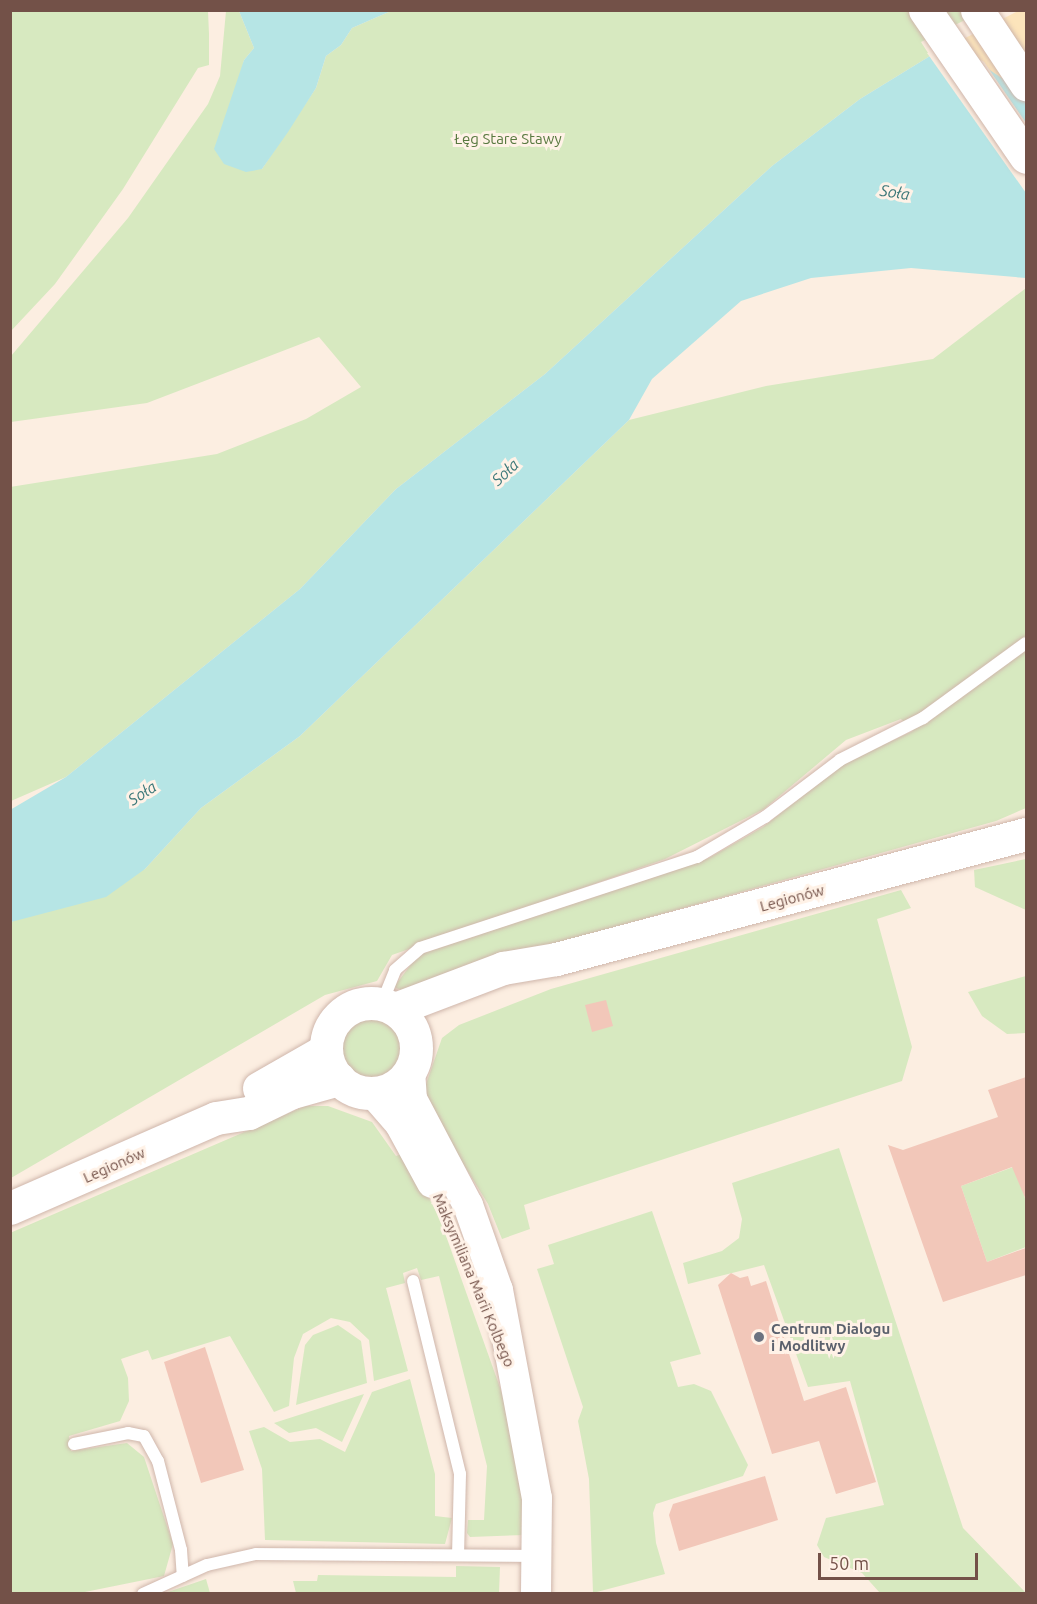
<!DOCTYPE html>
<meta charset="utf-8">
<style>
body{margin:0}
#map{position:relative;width:1037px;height:1604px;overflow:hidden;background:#fceee1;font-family:Ubuntu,sans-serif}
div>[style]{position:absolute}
.green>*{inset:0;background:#d7e9c0}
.round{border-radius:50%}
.sand>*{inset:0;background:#fce4bb}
.water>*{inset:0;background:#b6e5e5}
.pier>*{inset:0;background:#fceee1}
.building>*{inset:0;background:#f2c7b9}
.roads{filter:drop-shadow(0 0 2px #cfb6ab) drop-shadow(0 0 2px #cfb6ab)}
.service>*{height:12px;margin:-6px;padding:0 6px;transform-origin:6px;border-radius:6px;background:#fff}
.tertiary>*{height:30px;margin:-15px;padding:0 15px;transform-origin:15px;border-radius:15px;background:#fff}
.secondary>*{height:33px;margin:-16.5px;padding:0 16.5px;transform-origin:16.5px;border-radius:16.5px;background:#fff}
.secondary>.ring{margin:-16.5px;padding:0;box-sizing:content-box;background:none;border:33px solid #fff;border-radius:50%}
.dots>*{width:16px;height:16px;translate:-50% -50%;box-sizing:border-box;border:3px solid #fff2e7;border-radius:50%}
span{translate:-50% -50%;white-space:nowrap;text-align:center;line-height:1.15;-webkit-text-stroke:6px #fff2e7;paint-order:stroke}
.park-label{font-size:15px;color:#597940}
.street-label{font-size:15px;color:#735148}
.worship-label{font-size:15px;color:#5b616d;font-weight:700}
.left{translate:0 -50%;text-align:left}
.water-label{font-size:16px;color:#3c7879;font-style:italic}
.frame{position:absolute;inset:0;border:12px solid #735148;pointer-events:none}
.scale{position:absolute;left:818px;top:1553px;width:160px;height:27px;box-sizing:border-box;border:3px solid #735148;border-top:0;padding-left:8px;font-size:18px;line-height:21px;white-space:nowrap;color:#735148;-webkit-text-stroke:4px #fff2e7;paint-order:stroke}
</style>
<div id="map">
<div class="green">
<i style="clip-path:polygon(11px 10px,208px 11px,209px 34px,209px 65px,198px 68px,123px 189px,55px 284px,11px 331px)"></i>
<i style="clip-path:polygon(226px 11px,239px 11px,254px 48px,244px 60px,239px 82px,262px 169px,316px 88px,326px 56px,341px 45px,352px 28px,391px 11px,983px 11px,921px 42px,930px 56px,860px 99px,772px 166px,545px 374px,396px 489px,300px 589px,66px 777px,11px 801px,10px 487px,217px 454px,306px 419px,361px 387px,319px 337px,147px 403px,11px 422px,11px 356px,128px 218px,208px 104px,220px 76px)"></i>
<i style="clip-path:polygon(1026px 288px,1026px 808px,996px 821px,474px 966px,403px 991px,394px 987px,418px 955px,709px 858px,763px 827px,846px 762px,913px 731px,901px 719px,846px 740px,764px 809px,665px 859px,392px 955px,377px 981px,325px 995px,11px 1178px,11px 922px,145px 869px,201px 808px,300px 736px,629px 420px,766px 386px,933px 359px)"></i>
<i style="clip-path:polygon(1026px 859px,1026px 910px,975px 887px,974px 870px)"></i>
<i style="clip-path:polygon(901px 890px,911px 908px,877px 919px,912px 1047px,902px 1081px,524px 1205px,530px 1229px,502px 1239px,488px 1204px,426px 1104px,425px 1087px,442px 1038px,459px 1025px,551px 989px)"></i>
<i style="clip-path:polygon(1026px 976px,1026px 1033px,1007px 1034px,982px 1016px,968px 992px)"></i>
<i class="round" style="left:340px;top:1015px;width:62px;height:62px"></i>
<i style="clip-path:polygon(305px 1106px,328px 1106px,372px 1122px,396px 1156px,405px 1153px,440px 1219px,503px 1396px,519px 1462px,525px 1535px,470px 1537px,467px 1533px,468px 1520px,484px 1520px,487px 1466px,439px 1276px,421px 1280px,417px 1268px,403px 1273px,405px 1283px,386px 1288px,408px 1371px,374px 1381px,369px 1340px,350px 1322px,331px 1318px,303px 1334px,294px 1358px,289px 1406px,274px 1412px,230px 1336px,152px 1360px,148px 1350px,121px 1359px,128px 1378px,129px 1401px,120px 1421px,69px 1436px,71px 1451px,127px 1443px,144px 1457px,173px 1544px,164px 1576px,80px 1593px,11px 1593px,10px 1233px)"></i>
<i style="clip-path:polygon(839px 1148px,963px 1528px,1026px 1593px,880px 1593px,862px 1573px,824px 1557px,817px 1545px,826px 1518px,884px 1505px,850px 1381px,808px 1387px,764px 1265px,688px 1284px,683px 1263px,722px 1251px,739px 1238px,742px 1219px,732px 1183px)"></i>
<i style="clip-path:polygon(1016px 1166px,1026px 1202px,1026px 1247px,987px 1262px,961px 1186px)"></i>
<i style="clip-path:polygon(652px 1211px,701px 1354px,670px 1362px,678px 1387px,694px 1384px,711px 1391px,748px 1465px,743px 1476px,656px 1504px,653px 1513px,656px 1543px,665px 1574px,593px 1593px,589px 1479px,578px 1421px,583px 1407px,537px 1269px,554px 1264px,548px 1245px)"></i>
<i style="clip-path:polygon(338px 1325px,361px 1341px,367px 1383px,296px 1405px,305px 1345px,313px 1335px)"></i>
<i style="clip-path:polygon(410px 1379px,435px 1474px,435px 1516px,452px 1518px,445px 1544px,265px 1540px,262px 1469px,249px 1431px,264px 1427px,290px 1442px,320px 1439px,345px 1452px,372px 1392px)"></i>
<i style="clip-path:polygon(364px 1394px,342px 1442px,316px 1428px,289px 1433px,274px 1423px)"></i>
<i style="clip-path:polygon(456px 1566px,500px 1567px,499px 1593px,296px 1593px,293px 1581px,317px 1581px,318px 1575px,456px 1577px)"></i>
<i style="clip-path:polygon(206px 1579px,210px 1593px,165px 1593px)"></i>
</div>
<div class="sand">
<i style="clip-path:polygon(1018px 11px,1026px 11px,1026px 100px,930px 56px)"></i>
</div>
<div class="water">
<i style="clip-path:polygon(239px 11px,391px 11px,352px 28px,341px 45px,326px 56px,316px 88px,288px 132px,262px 169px,246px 172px,224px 164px,214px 149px,244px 60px,254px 48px)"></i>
<i style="clip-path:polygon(930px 56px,968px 56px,1025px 93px,1026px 278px,911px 268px,811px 278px,741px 301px,652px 379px,629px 420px,300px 736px,201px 808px,145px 869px,106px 897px,11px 922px,10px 810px,66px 777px,300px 589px,396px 489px,545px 374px,772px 166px,860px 99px)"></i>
</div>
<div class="pier">
<i style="clip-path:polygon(927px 53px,969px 53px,984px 62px,1026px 123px,1026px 193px)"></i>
</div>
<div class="building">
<i style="clip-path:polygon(606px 1000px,613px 1026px,592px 1032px,585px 1005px)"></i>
<i style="clip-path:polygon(1026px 1077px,1026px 1200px,1012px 1167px,961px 1186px,987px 1262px,1026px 1248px,1026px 1275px,943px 1302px,888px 1145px,903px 1150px,998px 1117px,988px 1090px)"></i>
<i style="clip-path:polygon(731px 1273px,740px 1278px,748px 1276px,751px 1286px,766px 1281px,804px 1401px,846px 1387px,876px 1482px,836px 1494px,819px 1441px,772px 1454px,718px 1285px)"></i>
<i style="clip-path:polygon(205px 1347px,244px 1470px,201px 1483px,164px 1362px)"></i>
<i style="clip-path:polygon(765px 1476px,778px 1520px,679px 1551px,669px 1515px,673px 1504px)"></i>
</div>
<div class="roads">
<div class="service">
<i style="left:382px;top:1003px;width:35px;rotate:-68deg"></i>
<i style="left:395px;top:970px;width:33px;rotate:-41deg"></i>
<i style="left:420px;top:948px;width:292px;rotate:-18.2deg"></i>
<i style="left:697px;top:857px;width:79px;rotate:-30.5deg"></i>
<i style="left:765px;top:817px;width:94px;rotate:-37.2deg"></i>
<i style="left:840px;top:760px;width:93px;rotate:-26.8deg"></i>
<i style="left:923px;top:718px;width:127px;rotate:-36.1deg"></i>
<i style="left:413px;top:1281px;width:199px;rotate:76.3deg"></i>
<i style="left:460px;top:1474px;width:80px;rotate:91.4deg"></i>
<i style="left:74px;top:1444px;width:55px;rotate:-11.5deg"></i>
<i style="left:128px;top:1433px;width:16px;rotate:11deg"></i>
<i style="left:144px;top:1436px;width:29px;rotate:61deg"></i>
<i style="left:158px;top:1461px;width:92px;rotate:75.5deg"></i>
<i style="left:181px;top:1550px;width:26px;rotate:86deg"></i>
<i style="left:143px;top:1594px;width:70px;rotate:-24.4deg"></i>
<i style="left:207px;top:1565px;width:50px;rotate:-12.7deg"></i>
<i style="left:256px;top:1554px;width:281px;rotate:0.4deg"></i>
</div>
<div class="tertiary">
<i style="left:410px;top:1071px;width:28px;rotate:86deg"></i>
<i style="left:412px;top:1099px;width:120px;rotate:62.2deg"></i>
<i style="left:468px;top:1205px;width:90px;rotate:70.6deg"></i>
<i style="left:498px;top:1290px;width:212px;rotate:79.4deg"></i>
<i style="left:537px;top:1498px;width:96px;rotate:90.6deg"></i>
<i style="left:373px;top:1093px;width:41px;rotate:48.9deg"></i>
<i style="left:400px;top:1124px;width:67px;rotate:61.5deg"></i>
</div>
<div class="secondary">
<i style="left:925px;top:10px;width:178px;rotate:55.5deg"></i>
<i style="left:977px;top:10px;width:89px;rotate:56.5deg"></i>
<i class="ring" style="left:326px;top:1003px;width:57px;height:57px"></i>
<i style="left:395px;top:1009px;width:116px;rotate:-20.8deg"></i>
<i style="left:503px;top:968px;width:54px;rotate:-9.6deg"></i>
<i style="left:556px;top:959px;width:486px;rotate:-14.9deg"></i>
<i style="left:259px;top:1088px;width:77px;rotate:-29.6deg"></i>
<i style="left:10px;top:1208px;width:225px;rotate:-23.6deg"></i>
<i style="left:216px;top:1118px;width:33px;rotate:-9deg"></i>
<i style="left:249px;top:1113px;width:48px;rotate:-26deg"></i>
<i style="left:292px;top:1092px;width:49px;rotate:-15.5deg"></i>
</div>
</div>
<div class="dots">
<i style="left:759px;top:1337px;background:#6b7280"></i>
</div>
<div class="park-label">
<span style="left:508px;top:139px">Łęg Stare Stawy</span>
</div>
<div class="street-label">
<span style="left:792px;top:898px;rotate:-15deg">Legionów</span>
<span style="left:114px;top:1165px;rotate:-24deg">Legionów</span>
<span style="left:474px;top:1280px;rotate:67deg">Maksymiliana Marii Kolbego</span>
</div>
<div class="worship-label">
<span class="left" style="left:771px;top:1337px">Centrum Dialogu<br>i Modlitwy</span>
</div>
<div class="water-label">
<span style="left:895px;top:192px;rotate:9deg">Soła</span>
<span style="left:505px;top:472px;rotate:-43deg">Soła</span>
<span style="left:142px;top:793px;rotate:-33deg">Soła</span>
</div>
<div class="frame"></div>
<div class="scale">50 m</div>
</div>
